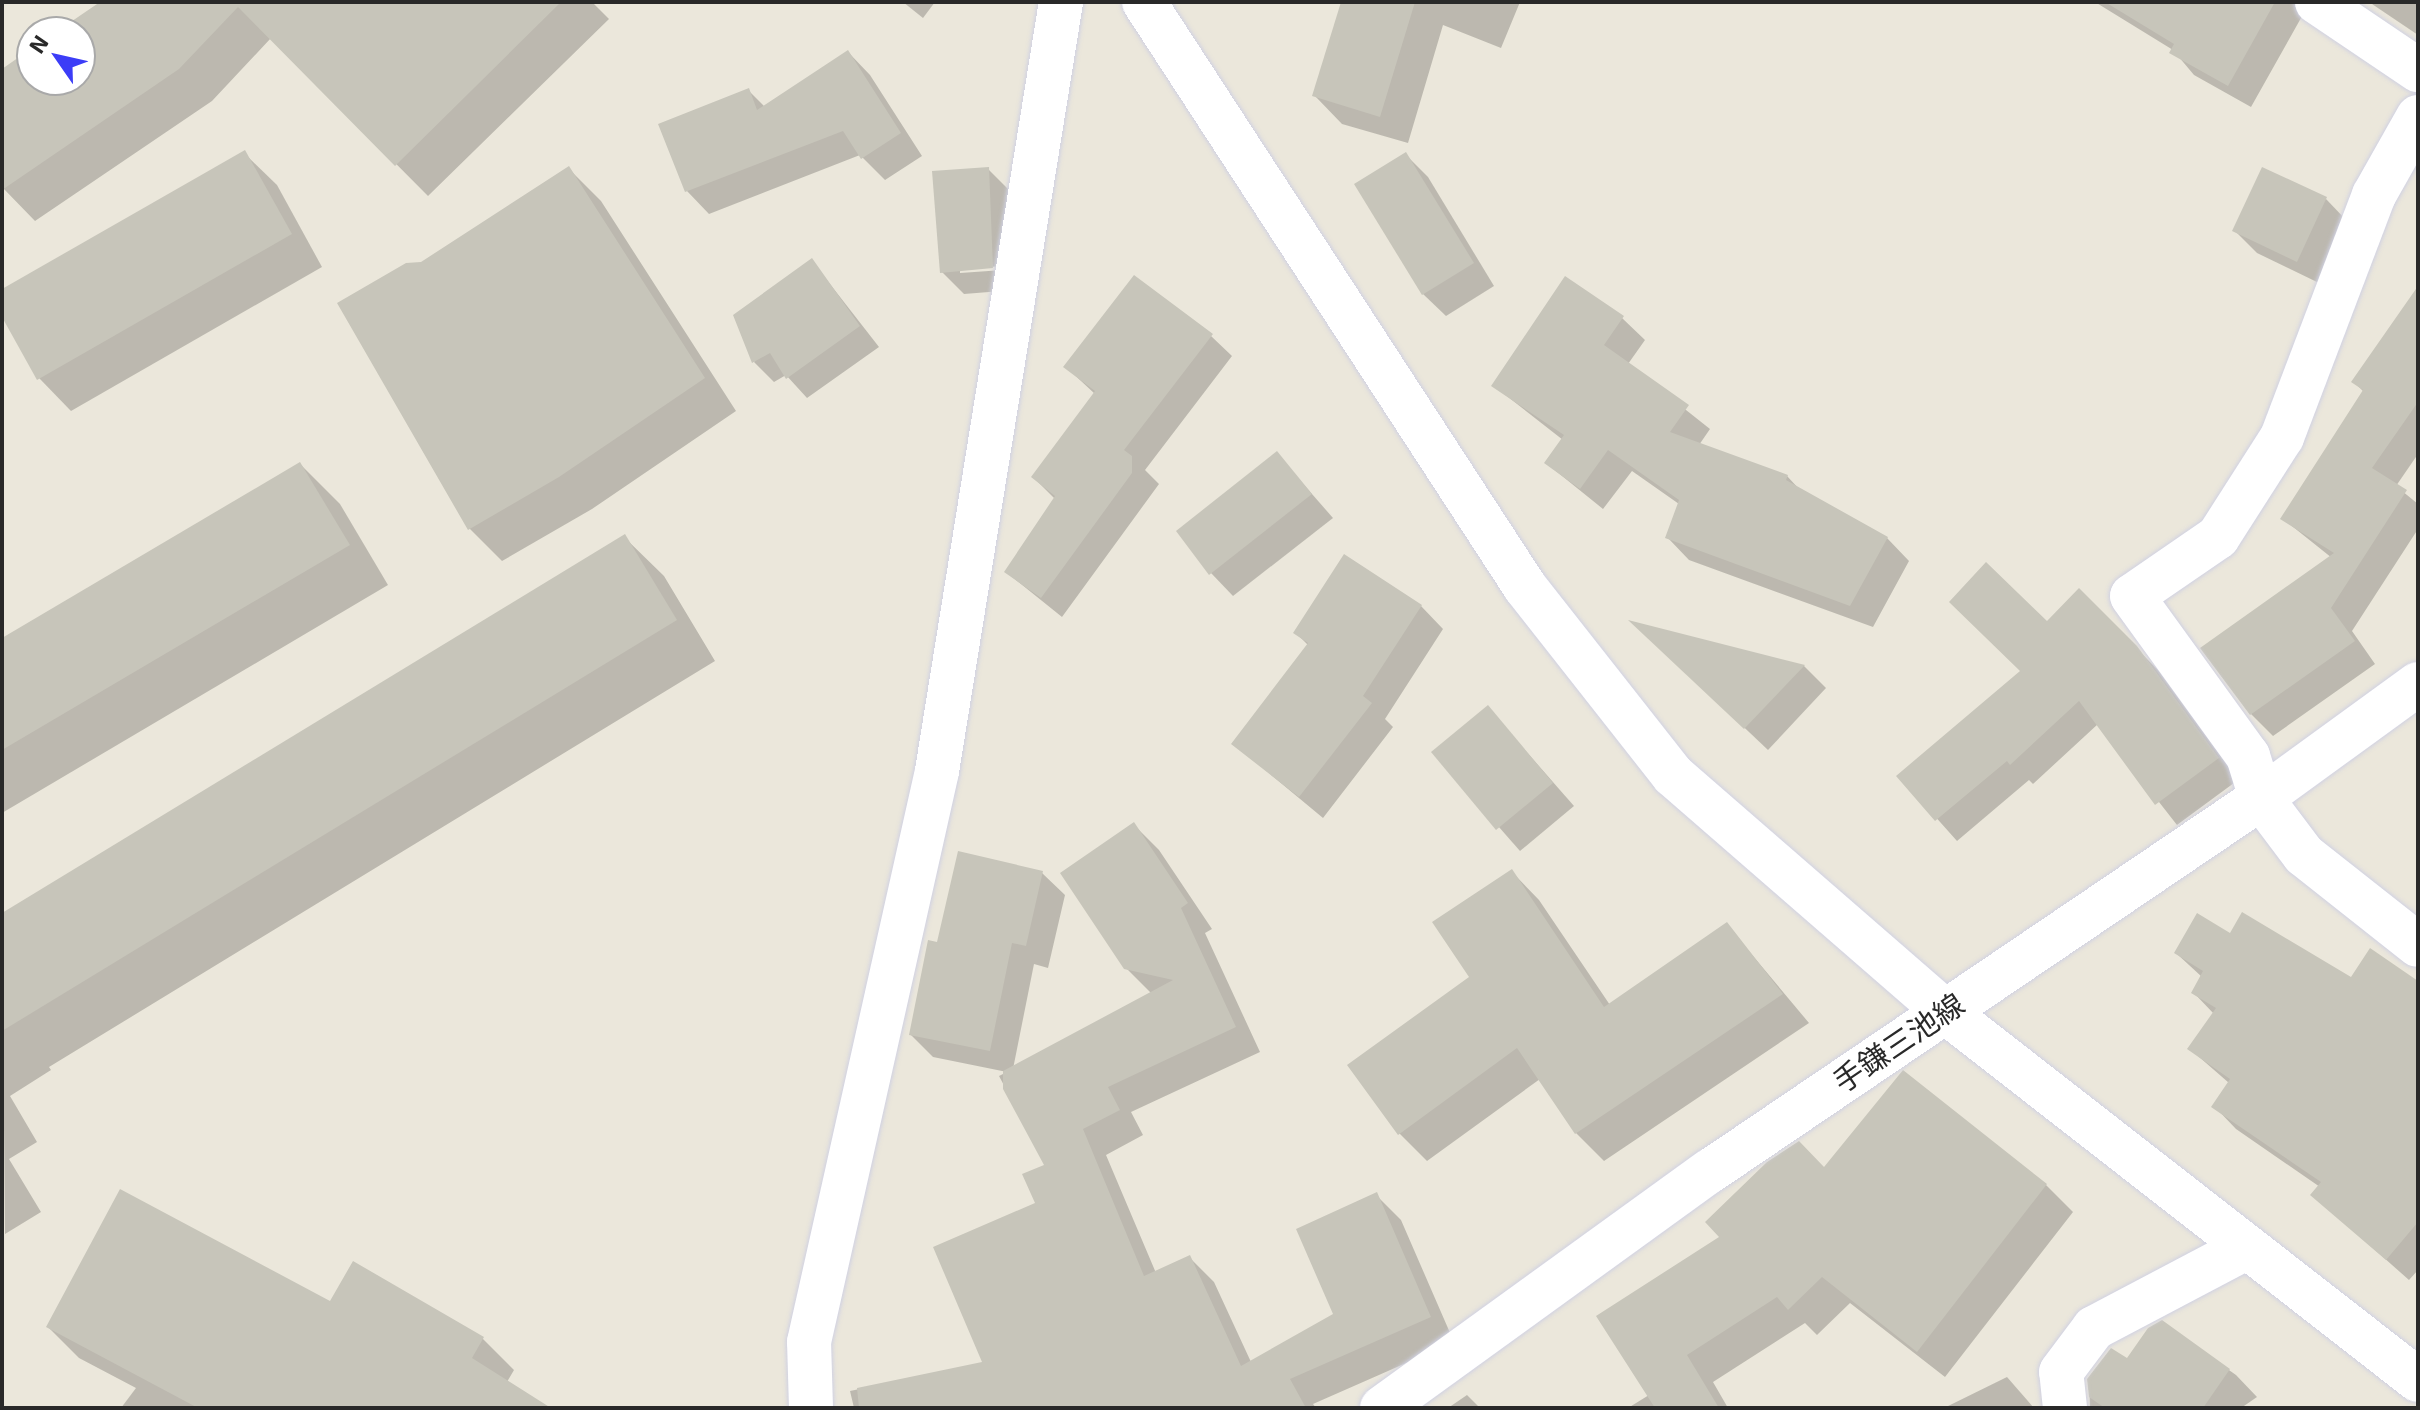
<!DOCTYPE html>
<meta charset="utf-8">
<style>
body{margin:0}
#map{position:relative;width:2420px;height:1410px;overflow:hidden;background:#ebe7db;font-family:"Exo 2","Noto Sans JP",sans-serif}
div>[style]{position:absolute}
.shadow>*{inset:0;background:#0003}
.building>*{inset:0;background:#c7c5ba}
.roads{filter:drop-shadow(0 0 2px #d0d1e2) drop-shadow(0 0 2px #d0d1e2)}
.street>*{height:44px;margin:-22px;padding:0 22px;transform-origin:22px;border-radius:22px;background:#fff}
.secondary>*{height:44px;margin:-22px;padding:0 22px;transform-origin:22px;border-radius:22px;background:#fff}
span{translate:-50% -50%;white-space:nowrap;text-align:center;line-height:1.15;-webkit-text-stroke:6px #fff;paint-order:stroke}
.street-label{font-size:30px;color:#292929}
.frame{position:absolute;inset:0;border:4px solid #292929;pointer-events:none}
.north{position:absolute;left:16px;top:16px;width:80px;height:80px;box-sizing:border-box;background:#fff;border:2px solid #a9a9a9;border-radius:50%;rotate:304deg;font-size:22px;font-weight:700;line-height:32px;text-align:center;color:#292929}
.north::after{content:'';display:block;margin:auto;width:28px;height:36px;background:#3c3df7;clip-path:polygon(50% 0,100% 100%,50% 72%,0 100%)}
</style>
<div id="map">
<div class="shadow">
<i style="clip-path:polygon(103px 2px,592px 2px,609px 19px,428px 196px,271px 38px,212px 101px,35px 221px,2px 187px,2px 71px,32px 51px,32px 80px,80px 80px,80px 32px,59px 32px)"></i>
<i style="clip-path:polygon(903px 2px,935px 2px,923px 18px)"></i>
<i style="clip-path:polygon(1343px 2px,1520px 2px,1501px 48px,1443px 25px,1408px 143px,1342px 124px,1315px 96px)"></i>
<i style="clip-path:polygon(2095px 2px,2310px 2px,2251px 107px,2194px 75px,2173px 50px)"></i>
<i style="clip-path:polygon(2369px 2px,2418px 2px,2418px 35px)"></i>
<i style="clip-path:polygon(848px 52px,870px 75px,922px 156px,885px 180px,860px 155px,709px 214px,687px 191px,748px 90px,765px 107px)"></i>
<i style="clip-path:polygon(244px 153px,277px 185px,322px 267px,71px 411px,39px 378px,2px 313px,2px 291px)"></i>
<i style="clip-path:polygon(1406px 155px,1428px 177px,1494px 286px,1446px 316px,1423px 294px)"></i>
<i style="clip-path:polygon(569px 169px,601px 201px,736px 411px,592px 509px,502px 561px,470px 529px,340px 304px,421px 264px)"></i>
<i style="clip-path:polygon(evenodd,988px 169px,1011px 192px,1014px 290px,964px 294px,942px 272px,988px 169px,1003px 266px,1003px 270px,960px 273px,960px 269px,1003px 266px)"></i>
<i style="clip-path:polygon(2326px 199px,2348px 222px,2319px 283px,2257px 253px,2235px 231px)"></i>
<i style="clip-path:polygon(812px 261px,879px 347px,807px 398px,786px 375px,774px 382px,754px 362px)"></i>
<i style="clip-path:polygon(2418px 290px,2418px 454px,2396px 486px,2418px 504px,2418px 529px,2352px 631px,2375px 664px,2273px 736px,2251px 714px,2332px 558px,2282px 518px,2364px 392px,2354px 382px)"></i>
<i style="clip-path:polygon(1622px 318px,1645px 340px,1628px 364px,1710px 429px,1699px 445px,1787px 476px,1800px 490px,1887px 538px,1909px 561px,1873px 627px,1689px 560px,1667px 537px,1679px 504px,1632px 471px,1603px 509px,1546px 463px,1563px 440px,1494px 386px)"></i>
<i style="clip-path:polygon(1211px 336px,1232px 356px,1145px 470px,1159px 484px,1062px 617px,1006px 572px,1055px 499px,1033px 477px,1095px 394px,1066px 367px)"></i>
<i style="clip-path:polygon(1277px 454px,1333px 518px,1233px 596px,1211px 573px)"></i>
<i style="clip-path:polygon(300px 464px,340px 504px,388px 585px,2px 813px,2px 640px)"></i>
<i style="clip-path:polygon(624px 537px,664px 576px,715px 661px,49px 1067px,51px 1070px,10px 1096px,37px 1142px,9px 1159px,41px 1212px,5px 1234px,2px 915px)"></i>
<i style="clip-path:polygon(2079px 591px,2158px 670px,2238px 780px,2177px 825px,2098px 724px,2033px 784px,2029px 780px,1957px 841px,1899px 776px,2022px 671px,2047px 623px)"></i>
<i style="clip-path:polygon(1421px 606px,1443px 629px,1385px 719px,1393px 727px,1323px 818px,1234px 744px,1309px 646px,1296px 633px)"></i>
<i style="clip-path:polygon(1634px 623px,1804px 666px,1826px 688px,1768px 750px)"></i>
<i style="clip-path:polygon(1488px 708px,1574px 806px,1520px 851px,1434px 753px)"></i>
<i style="clip-path:polygon(1134px 825px,1159px 850px,1212px 929px,1205px 933px,1260px 1052px,1131px 1112px,1143px 1135px,1106px 1155px,1156px 1273px,1189px 1257px,1214px 1282px,1251px 1362px,1335px 1315px,1376px 1195px,1401px 1220px,1454px 1342px,1313px 1404px,1316px 1408px,854px 1408px,850px 1391px,984px 1363px,1047px 1166px,999px 1076px,1007px 1072px,933px 1057px,911px 1035px,939px 944px,1042px 873px,1065px 895px,1048px 968px,1034px 964px,1013px 1069px,1152px 994px,1126px 968px)"></i>
<i style="clip-path:polygon(1512px 872px,1539px 900px,1610px 1005px,1727px 925px,1809px 1023px,1604px 1161px,1576px 1133px,1540px 1079px,1427px 1161px,1399px 1133px,1472px 977px)"></i>
<i style="clip-path:polygon(2231px 935px,2351px 979px,2418px 984px,2418px 1270px,2409px 1280px,2313px 1195px,2320px 1187px,2236px 1129px,2214px 1106px,2229px 1083px,2190px 1049px,2214px 1014px,2193px 992px,2202px 977px,2176px 953px)"></i>
<i style="clip-path:polygon(1824px 1169px,2046px 1185px,2073px 1212px,1945px 1377px,1850px 1303px,1817px 1335px,1805px 1323px,1713px 1382px,1728px 1408px,1628px 1408px,1649px 1395px)"></i>
<i style="clip-path:polygon(353px 1264px,483px 1339px,514px 1370px,507px 1382px,547px 1408px,121px 1408px,136px 1388px,79px 1358px,48px 1327px,331px 1303px)"></i>
<i style="clip-path:polygon(2162px 1323px,2236px 1375px,2257px 1397px,2241px 1408px,2090px 1408px,2089px 1380px,2128px 1360px)"></i>
<i style="clip-path:polygon(2007px 1377px,2034px 1408px,1944px 1408px)"></i>
<i style="clip-path:polygon(1467px 1395px,1480px 1408px,1448px 1408px)"></i>
</div>
<div class="building">
<i style="clip-path:polygon(100px 2px,561px 2px,395px 166px,238px 7px,179px 69px,2px 190px,2px 69px,32px 48px,32px 80px,80px 80px,80px 32px,56px 32px)"></i>
<i style="clip-path:polygon(1341px 2px,1415px 2px,1380px 117px,1312px 96px)"></i>
<i style="clip-path:polygon(2105px 2px,2275px 2px,2228px 86px,2169px 53px,2174px 44px)"></i>
<i style="clip-path:polygon(848px 50px,901px 133px,861px 159px,843px 131px,685px 192px,658px 124px,749px 88px,757px 110px)"></i>
<i style="clip-path:polygon(245px 150px,292px 234px,37px 380px,2px 317px,2px 289px)"></i>
<i style="clip-path:polygon(1406px 152px,1474px 263px,1422px 295px,1354px 184px)"></i>
<i style="clip-path:polygon(569px 166px,705px 378px,559px 477px,468px 530px,337px 303px,406px 263px,421px 262px)"></i>
<i style="clip-path:polygon(989px 167px,993px 268px,940px 273px,932px 171px)"></i>
<i style="clip-path:polygon(2262px 167px,2327px 197px,2297px 262px,2232px 231px)"></i>
<i style="clip-path:polygon(812px 258px,860px 326px,786px 379px,770px 353px,752px 363px,733px 315px)"></i>
<i style="clip-path:polygon(1134px 275px,1213px 334px,1124px 450px,1132px 456px,1132px 473px,1041px 598px,1004px 572px,1055px 496px,1031px 477px,1095px 391px,1063px 367px)"></i>
<i style="clip-path:polygon(1565px 276px,1624px 316px,1604px 345px,1689px 405px,1670px 432px,1788px 475px,1786px 480px,1888px 537px,1850px 606px,1665px 538px,1679px 500px,1608px 450px,1580px 489px,1544px 463px,1564px 435px,1491px 386px)"></i>
<i style="clip-path:polygon(2418px 286px,2418px 402px,2372px 468px,2407px 490px,2331px 608px,2355px 641px,2250px 715px,2200px 648px,2334px 553px,2280px 519px,2363px 390px,2351px 382px)"></i>
<i style="clip-path:polygon(1277px 451px,1312px 494px,1209px 575px,1176px 531px)"></i>
<i style="clip-path:polygon(300px 462px,350px 545px,2px 750px,2px 638px)"></i>
<i style="clip-path:polygon(625px 534px,677px 620px,2px 1031px,2px 913px)"></i>
<i style="clip-path:polygon(1344px 554px,1422px 605px,1363px 696px,1372px 703px,1299px 797px,1231px 744px,1308px 643px,1293px 633px)"></i>
<i style="clip-path:polygon(1986px 562px,2047px 621px,2079px 588px,2137px 646px,2219px 758px,2155px 805px,2079px 701px,2010px 765px,2007px 761px,1935px 821px,1896px 776px,2020px 671px,1949px 602px)"></i>
<i style="clip-path:polygon(1628px 620px,1805px 665px,1744px 729px)"></i>
<i style="clip-path:polygon(1488px 705px,1553px 783px,1496px 830px,1431px 752px)"></i>
<i style="clip-path:polygon(1134px 822px,1188px 903px,1181px 908px,1236px 1027px,1108px 1087px,1120px 1110px,1083px 1129px,1144px 1276px,1190px 1255px,1241px 1366px,1333px 1314px,1296px 1229px,1377px 1192px,1431px 1317px,1290px 1379px,1306px 1408px,859px 1408px,857px 1388px,982px 1362px,933px 1247px,1035px 1203px,1022px 1174px,1044px 1165px,1003px 1089px,1003px 1071px,1173px 980px,1124px 969px,1060px 873px)"></i>
<i style="clip-path:polygon(958px 851px,1043px 871px,1026px 946px,1012px 943px,990px 1051px,909px 1035px,928px 940px,937px 942px)"></i>
<i style="clip-path:polygon(1512px 869px,1604px 1007px,1727px 922px,1783px 994px,1575px 1134px,1517px 1048px,1398px 1135px,1347px 1065px,1469px 977px,1432px 922px)"></i>
<i style="clip-path:polygon(2242px 912px,2351px 977px,2370px 948px,2418px 981px,2418px 1222px,2386px 1260px,2310px 1195px,2321px 1182px,2211px 1107px,2230px 1079px,2187px 1049px,2216px 1008px,2191px 993px,2203px 971px,2174px 953px,2197px 913px,2230px 933px)"></i>
<i style="clip-path:polygon(1903px 1070px,2047px 1184px,1917px 1352px,1822px 1277px,1788px 1310px,1777px 1297px,1687px 1355px,1719px 1408px,1655px 1408px,1596px 1316px,1719px 1237px,1705px 1222px,1767px 1162px,1799px 1141px,1824px 1167px)"></i>
<i style="clip-path:polygon(120px 1189px,330px 1301px,353px 1261px,484px 1337px,472px 1358px,551px 1408px,198px 1408px,46px 1327px)"></i>
<i style="clip-path:polygon(2162px 1320px,2230px 1369px,2203px 1408px,2105px 1408px,2089px 1397px,2087px 1379px,2111px 1348px,2127px 1358px,2148px 1328px)"></i>
</div>
<div class="roads">
<div class="street">
<i style="left:2317px;top:2px;width:122px;rotate:34deg"></i>
<i style="left:2418px;top:117px;width:90px;rotate:119.4deg"></i>
<i style="left:2374px;top:195px;width:259px;rotate:110.8deg"></i>
<i style="left:2282px;top:437px;width:119px;rotate:122.6deg"></i>
<i style="left:2218px;top:537px;width:104px;rotate:145.5deg"></i>
<i style="left:2132px;top:596px;width:198px;rotate:54.1deg"></i>
<i style="left:2248px;top:756px;width:44px;rotate:72.8deg"></i>
<i style="left:2261px;top:798px;width:71px;rotate:53deg"></i>
<i style="left:2304px;top:855px;width:145px;rotate:38.3deg"></i>
<i style="left:811px;top:1408px;width:66px;rotate:-91.7deg"></i>
<i style="left:809px;top:1342px;width:585px;rotate:-77.36deg"></i>
<i style="left:937px;top:771px;width:779px;rotate:-80.84deg"></i>
<i style="left:2065px;top:1408px;width:36px;rotate:-96deg"></i>
<i style="left:2061px;top:1372px;width:55px;rotate:-53.1deg"></i>
<i style="left:2094px;top:1328px;width:172px;rotate:-27.8deg"></i>
</div>
<div class="secondary">
<i style="left:1144px;top:2px;width:698px;rotate:56.92deg"></i>
<i style="left:1525px;top:587px;width:239px;rotate:51.8deg"></i>
<i style="left:1673px;top:775px;width:358px;rotate:41deg"></i>
<i style="left:1943px;top:1010px;width:602px;rotate:37.92deg"></i>
<i style="left:1382px;top:1408px;width:405px;rotate:-35.9deg"></i>
<i style="left:1710px;top:1171px;width:665px;rotate:-34.1deg"></i>
<i style="left:2261px;top:798px;width:194px;rotate:-36deg"></i>
</div>
</div>
<div class="street-label">
<span style="left:1898px;top:1042px;rotate:-34deg">手鎌三池線</span>
</div>
<div class="frame"></div>
<div class="north">N</div>
</div>
